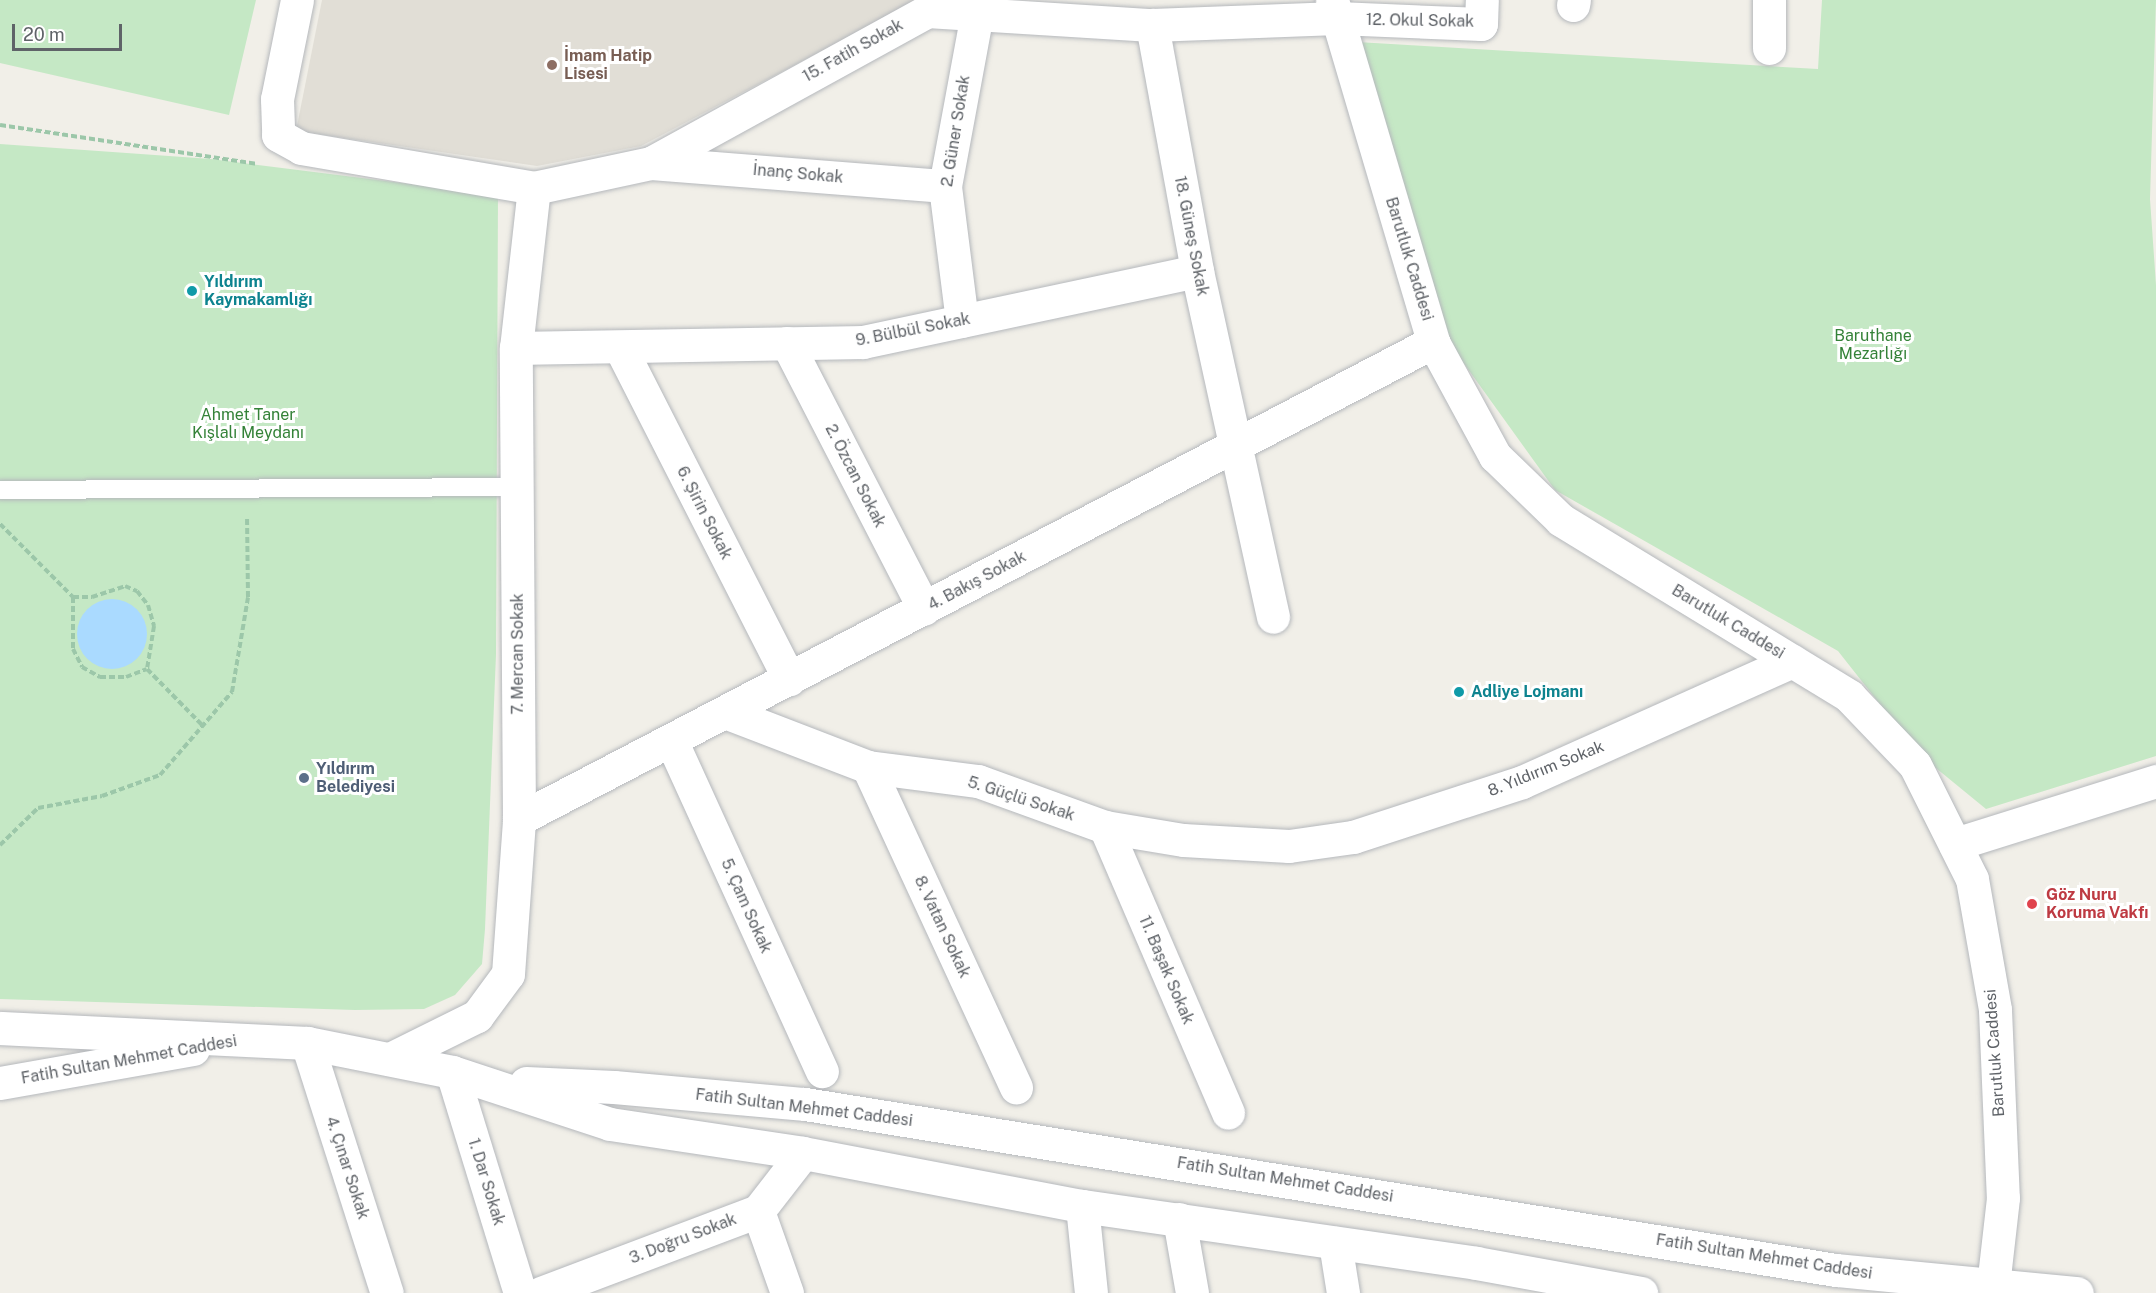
<!DOCTYPE html>
<meta charset="utf-8">
<style>
body{margin:0}
#map{position:relative;width:2156px;height:1293px;overflow:hidden;background:#f1efe8;font-family:"Public Sans",sans-serif}
div>[style]{position:absolute}
.education>*{inset:0;background:#e1ded6}
.green>*{inset:0;background:#c5e8c5}
.water>*{inset:0;background:#aadaff}
.round{border-radius:50%}
.path>*{height:4px;margin-top:-2px;transform-origin:0;background:repeating-linear-gradient(90deg,#9cc7a9 0 6px,transparent 0 9px)}
.roads{filter:drop-shadow(0 0 2px #b5b8bc) drop-shadow(0 0 2px #b5b8bc)}
.lane>*{height:18px;margin:-9px;padding:0 9px;transform-origin:9px;border-radius:9px;background:#fff}
.street>*{height:33px;margin:-16.5px;padding:0 16.5px;transform-origin:16.5px;border-radius:16.5px;background:#fff}
.secondary>*{height:33px;margin:-16.5px;padding:0 16.5px;transform-origin:16.5px;border-radius:16.5px;background:#fff}
.dots>*{width:16px;height:16px;translate:-50% -50%;box-sizing:border-box;border:3px solid #fff;border-radius:50%}
span{translate:-50% -50%;white-space:nowrap;text-align:center;line-height:1.15;-webkit-text-stroke:6px #fff;paint-order:stroke}
.street-label{font-size:16px;color:#5f6368}
.education-label{font-size:16px;color:#785e54;font-weight:700}
.left{translate:0 -50%;text-align:left}
.culture-label{font-size:16px;color:#0d838f;font-weight:700}
.park-label{font-size:16px;color:#348238}
.service-label{font-size:16px;color:#4e5e75;font-weight:700}
.health-label{font-size:16px;color:#be3a42;font-weight:700}
.scale{position:absolute;left:12px;top:24px;width:110px;height:27px;box-sizing:border-box;border:3px solid #5f6368;border-top:0;padding-left:8px;font-size:18px;line-height:21px;white-space:nowrap;color:#5f6368;-webkit-text-stroke:4px #fff;paint-order:stroke}
</style>
<div id="map">
<div class="education">
<i style="clip-path:polygon(322px 0,918px 0,641px 146px,537px 166px,296px 131px)"></i>
</div>
<div class="green">
<i style="clip-path:polygon(0 0,256px 0,229px 115px,0 63px)"></i>
<i style="clip-path:polygon(1822px 0,2156px 0,2150px 199px,2156px 285px,2156px 756px,1986px 809px,1920px 755px,1838px 651px,1555px 490px,1442px 333px,1357px 42px,1818px 69px)"></i>
<i style="clip-path:polygon(0 144px,211px 159px,498px 195px,496px 654px,485px 929px,482px 964px,455px 995px,424px 1009px,355px 1010px,0 999px)"></i>
</div>
<div class="water">
<i class="round" style="left:77px;top:599px;width:70px;height:70px"></i>
</div>
<div class="path">
<i style="left:0;top:125px;width:260px;rotate:8.6deg"></i>
<i style="left:0;top:524px;width:103px;rotate:45deg"></i>
<i style="left:73px;top:597px;width:52px;rotate:90deg"></i>
<i style="left:73px;top:649px;width:20px;rotate:63deg"></i>
<i style="left:82px;top:667px;width:21px;rotate:29deg"></i>
<i style="left:100px;top:677px;width:26px"></i>
<i style="left:126px;top:677px;width:22px;rotate:-21deg"></i>
<i style="left:147px;top:669px;width:81px;rotate:45.5deg"></i>
<i style="left:73px;top:597px;width:19px"></i>
<i style="left:92px;top:597px;width:35px;rotate:-18deg"></i>
<i style="left:125px;top:586px;width:13px;rotate:23deg"></i>
<i style="left:137px;top:591px;width:18px;rotate:52deg"></i>
<i style="left:148px;top:605px;width:22px;rotate:74deg"></i>
<i style="left:154px;top:626px;width:44px;rotate:99.2deg"></i>
<i style="left:0;top:845px;width:53px;rotate:-44.2deg"></i>
<i style="left:38px;top:808px;width:65px;rotate:-10.6deg"></i>
<i style="left:102px;top:796px;width:62px;rotate:-19.9deg"></i>
<i style="left:160px;top:775px;width:110px;rotate:-49.1deg"></i>
<i style="left:232px;top:692px;width:96px;rotate:-80.4deg"></i>
<i style="left:248px;top:597px;width:81px;rotate:-90.7deg"></i>
</div>
<div class="roads">
<div class="lane">
<i style="left:0;top:490px;width:517px;rotate:-0.33deg"></i>
</div>
<div class="street">
<i style="left:297px;top:0;width:101px;rotate:101.4deg"></i>
<i style="left:277px;top:99px;width:36px;rotate:88deg"></i>
<i style="left:278px;top:135px;width:26px;rotate:29deg"></i>
<i style="left:301px;top:148px;width:236px;rotate:9.7deg"></i>
<i style="left:534px;top:188px;width:120px;rotate:-12.1deg"></i>
<i style="left:651px;top:163px;width:315px;rotate:-28.8deg"></i>
<i style="left:927px;top:11px;width:225px;rotate:3.6deg"></i>
<i style="left:1152px;top:25px;width:185px;rotate:-2.2deg"></i>
<i style="left:1337px;top:18px;width:144px;rotate:2.4deg"></i>
<i style="left:1481px;top:24px;width:24px;rotate:-88deg"></i>
<i style="left:1769px;top:0;width:48px;rotate:90deg"></i>
<i style="left:1573px;top:5px;width:5px;rotate:-79deg"></i>
<i style="left:1152px;top:25px;width:250px;rotate:79.6deg"></i>
<i style="left:1197px;top:271px;width:354px;rotate:77.6deg"></i>
<i style="left:651px;top:163px;width:295px;rotate:4.5deg"></i>
<i style="left:962px;top:321px;width:136px;rotate:-97.2deg"></i>
<i style="left:945px;top:186px;width:176px;rotate:-79.5deg"></i>
<i style="left:787px;top:343px;width:299px;rotate:62.7deg"></i>
<i style="left:620px;top:347px;width:373px;rotate:63deg"></i>
<i style="left:516px;top:348px;width:347px;rotate:-1deg"></i>
<i style="left:863px;top:342px;width:341px;rotate:-12deg"></i>
<i style="left:725px;top:712px;width:153px;rotate:21deg"></i>
<i style="left:868px;top:767px;width:111px;rotate:7.3deg"></i>
<i style="left:978px;top:781px;width:135px;rotate:19.9deg"></i>
<i style="left:1105px;top:827px;width:79px;rotate:9.5deg"></i>
<i style="left:1183px;top:840px;width:106px;rotate:3.2deg"></i>
<i style="left:1289px;top:846px;width:65px;rotate:-8deg"></i>
<i style="left:1353px;top:837px;width:178px;rotate:-18deg"></i>
<i style="left:1522px;top:782px;width:296px;rotate:-24.1deg"></i>
<i style="left:671px;top:740px;width:364px;rotate:65.5deg"></i>
<i style="left:868px;top:767px;width:353px;rotate:65.2deg"></i>
<i style="left:519px;top:819px;width:1031px;rotate:-27.56deg"></i>
<i style="left:1105px;top:827px;width:311px;rotate:66.7deg"></i>
<i style="left:1955px;top:844px;width:211px;rotate:-17.4deg"></i>
<i style="left:307px;top:1043px;width:262px;rotate:72.3deg"></i>
<i style="left:392px;top:1058px;width:95px;rotate:-26.3deg"></i>
<i style="left:477px;top:1016px;width:52px;rotate:-53.6deg"></i>
<i style="left:508px;top:974px;width:155px;rotate:-85.9deg"></i>
<i style="left:519px;top:819px;width:471px;rotate:-90.4deg"></i>
<i style="left:516px;top:348px;width:161px;rotate:-83.6deg"></i>
<i style="left:452px;top:1072px;width:231px;rotate:72.9deg"></i>
<i style="left:1082px;top:1206px;width:87px;rotate:84.1deg"></i>
<i style="left:758px;top:1211px;width:87px;rotate:70.5deg"></i>
<i style="left:1179px;top:1219px;width:75px;rotate:80deg"></i>
<i style="left:1335px;top:1243px;width:51px;rotate:80.9deg"></i>
<i style="left:541px;top:1293px;width:232px;rotate:-20.7deg"></i>
<i style="left:758px;top:1211px;width:73px;rotate:-52.2deg"></i>
</div>
<div class="secondary">
<i style="left:1332px;top:0;width:357px;rotate:73.5deg"></i>
<i style="left:1433px;top:342px;width:130px;rotate:61.5deg"></i>
<i style="left:1495px;top:456px;width:92px;rotate:44.1deg"></i>
<i style="left:1561px;top:520px;width:338px;rotate:31.4deg"></i>
<i style="left:1849px;top:696px;width:95px;rotate:46.3deg"></i>
<i style="left:1915px;top:765px;width:127px;rotate:63.4deg"></i>
<i style="left:1972px;top:879px;width:133px;rotate:80deg"></i>
<i style="left:1995px;top:1010px;width:188px;rotate:87.6deg"></i>
<i style="left:2003px;top:1198px;width:89px;rotate:96.5deg"></i>
<i style="left:0;top:1028px;width:307px;rotate:2.8deg"></i>
<i style="left:307px;top:1043px;width:148px;rotate:11.3deg"></i>
<i style="left:452px;top:1072px;width:166px;rotate:18.2deg"></i>
<i style="left:610px;top:1124px;width:195px;rotate:8.5deg"></i>
<i style="left:803px;top:1153px;width:284px;rotate:10.8deg"></i>
<i style="left:1082px;top:1206px;width:398px;rotate:8.2deg"></i>
<i style="left:1476px;top:1263px;width:168px;rotate:10.3deg"></i>
<i style="left:0;top:1083px;width:196px;rotate:-10deg"></i>
<i style="left:526px;top:1083px;width:88px;rotate:2.6deg"></i>
<i style="left:614px;top:1087px;width:192px;rotate:5.1deg"></i>
<i style="left:805px;top:1104px;width:1044px;rotate:9.15deg"></i>
<i style="left:1836px;top:1270px;width:242px;rotate:5.5deg"></i>
</div>
</div>
<div class="dots">
<i style="left:552px;top:65px;background:#8d6e63"></i>
<i style="left:192px;top:291px;background:#0f9aa8"></i>
<i style="left:1459px;top:692px;background:#0f9aa8"></i>
<i style="left:304px;top:778px;background:#5c6f8a"></i>
<i style="left:2032px;top:904px;background:#e0444e"></i>
</div>
<div class="street-label">
<span style="left:1420px;top:21px;rotate:1deg">12. Okul Sokak</span>
<span style="left:853px;top:51px;rotate:-29deg">15. Fatih Sokak</span>
<span style="left:956px;top:131px;rotate:-81deg">2. Güner Sokak</span>
<span style="left:798px;top:174px;rotate:5deg">İnanç Sokak</span>
<span style="left:1191px;top:236px;rotate:79deg">18. Güneş Sokak</span>
<span style="left:1409px;top:259px;rotate:73deg">Barutluk Caddesi</span>
<span style="left:913px;top:330px;rotate:-11deg">9. Bülbül Sokak</span>
<span style="left:855px;top:476px;rotate:63deg">2. Özcan Sokak</span>
<span style="left:704px;top:513px;rotate:63deg">6. Şirin Sokak</span>
<span style="left:977px;top:581px;rotate:-28deg">4. Bakış Sokak</span>
<span style="left:1728px;top:622px;rotate:31deg">Barutluk Caddesi</span>
<span style="left:518px;top:654px;rotate:-90deg">7. Mercan Sokak</span>
<span style="left:1546px;top:769px;rotate:-22deg">8. Yıldırım Sokak</span>
<span style="left:1021px;top:799px;rotate:18deg">5. Güçlü Sokak</span>
<span style="left:746px;top:906px;rotate:66deg">5. Çam Sokak</span>
<span style="left:942px;top:927px;rotate:65deg">8. Vatan Sokak</span>
<span style="left:1166px;top:970px;rotate:67deg">11. Başak Sokak</span>
<span style="left:1995px;top:1053px;rotate:-94deg">Barutluk Caddesi</span>
<span style="left:129px;top:1060px;rotate:-10deg">Fatih Sultan Mehmet Caddesi</span>
<span style="left:804px;top:1108px;rotate:7deg">Fatih Sultan Mehmet Caddesi</span>
<span style="left:347px;top:1168px;rotate:72deg">4. Çınar Sokak</span>
<span style="left:1285px;top:1180px;rotate:9deg">Fatih Sultan Mehmet Caddesi</span>
<span style="left:486px;top:1182px;rotate:73deg">1. Dar Sokak</span>
<span style="left:683px;top:1239px;rotate:-21deg">3. Doğru Sokak</span>
<span style="left:1764px;top:1257px;rotate:9deg">Fatih Sultan Mehmet Caddesi</span>
</div>
<div class="education-label">
<span class="left" style="left:564px;top:65px">İmam Hatip<br>Lisesi</span>
</div>
<div class="culture-label">
<span class="left" style="left:204px;top:291px">Yıldırım<br>Kaymakamlığı</span>
<span class="left" style="left:1471px;top:692px">Adliye Lojmanı</span>
</div>
<div class="park-label">
<span style="left:1873px;top:345px">Baruthane<br>Mezarlığı</span>
<span style="left:248px;top:424px">Ahmet Taner<br>Kışlalı Meydanı</span>
</div>
<div class="service-label">
<span class="left" style="left:316px;top:778px">Yıldırım<br>Belediyesi</span>
</div>
<div class="health-label">
<span class="left" style="left:2046px;top:904px">Göz Nuru<br>Koruma Vakfı</span>
</div>
<div class="scale">20 m</div>
</div>
